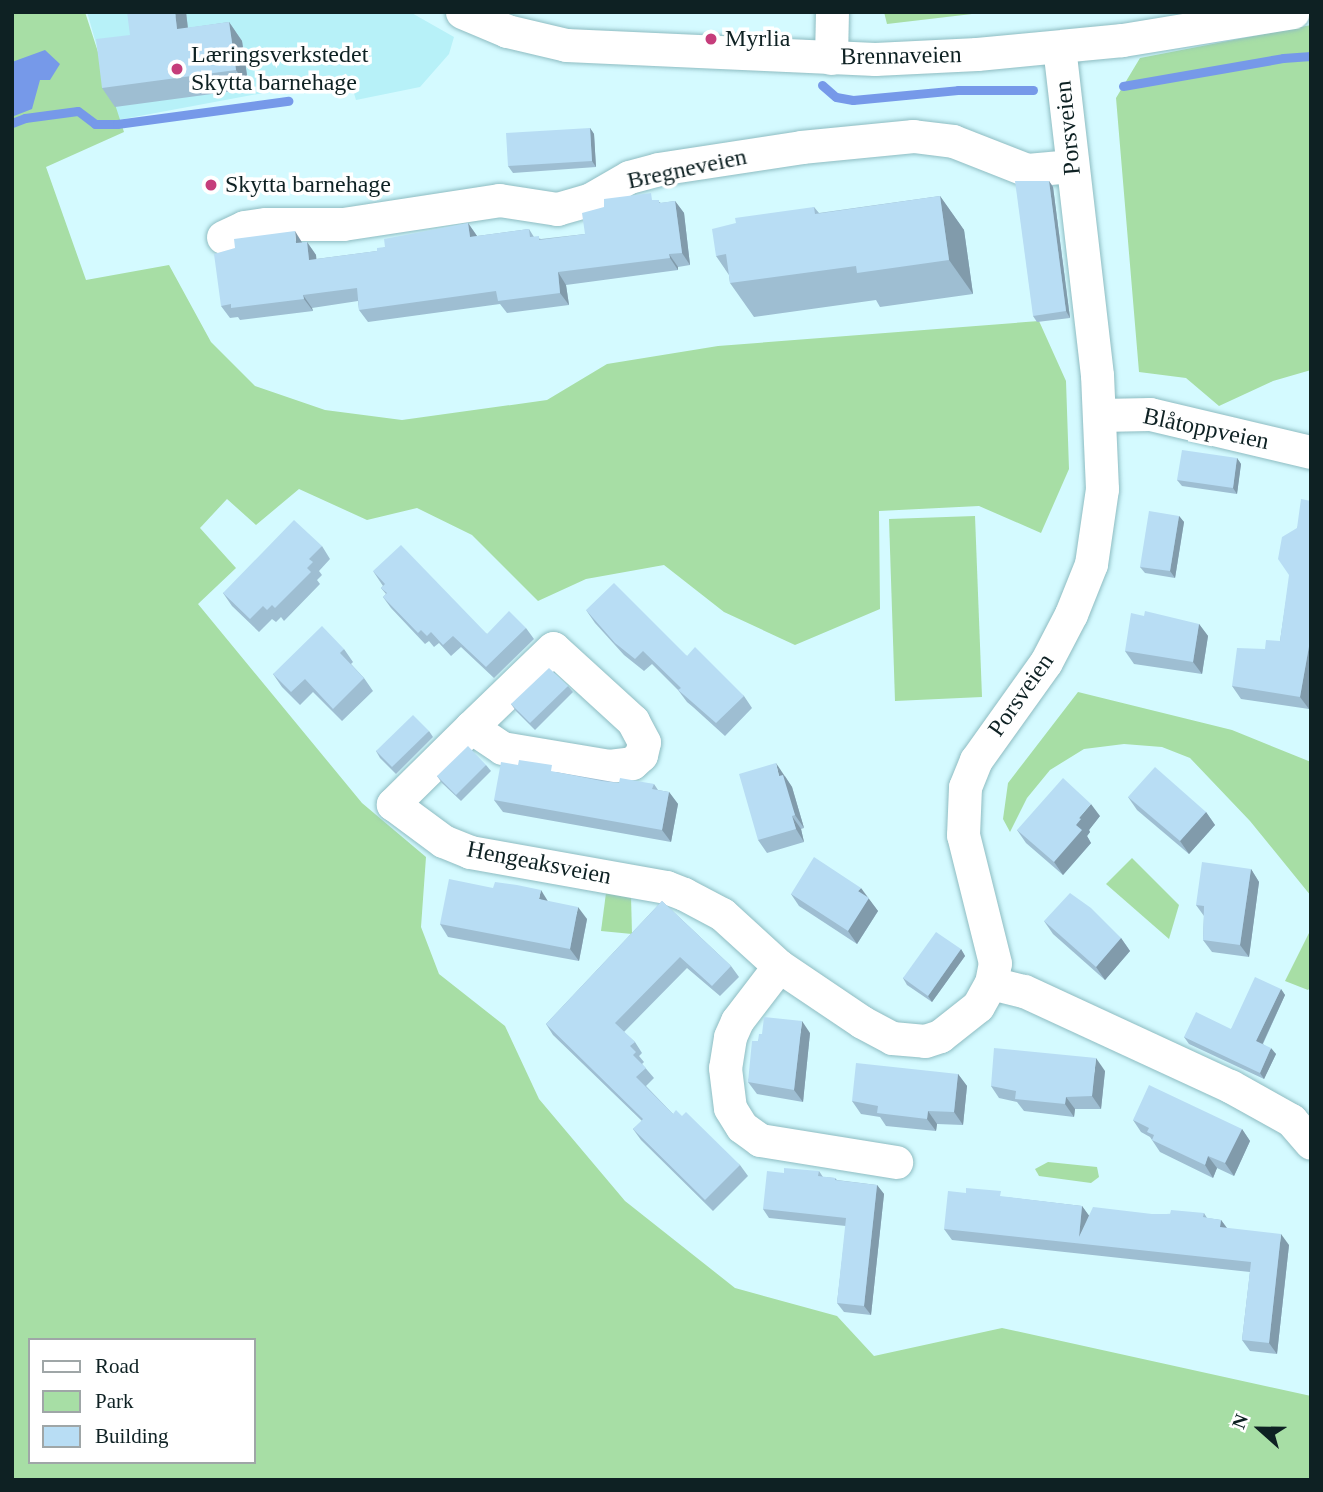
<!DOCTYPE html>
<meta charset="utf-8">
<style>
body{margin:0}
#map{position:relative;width:1323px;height:1492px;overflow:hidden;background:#d4faff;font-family:"Times New Roman",serif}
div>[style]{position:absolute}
.built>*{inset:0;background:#b7f1f8}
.green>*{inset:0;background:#a7dea5}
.water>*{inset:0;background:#7699e9}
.stream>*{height:9px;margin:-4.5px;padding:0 4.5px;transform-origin:4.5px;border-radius:4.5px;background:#7699e9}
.roads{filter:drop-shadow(0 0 2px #8ebcc2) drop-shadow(0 0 2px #8ebcc2)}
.street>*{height:33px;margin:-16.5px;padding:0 16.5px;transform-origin:16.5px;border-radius:16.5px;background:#fff}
.wall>*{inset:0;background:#9ebed2}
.shaded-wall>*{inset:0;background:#819bab}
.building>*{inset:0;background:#b8ddf4}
.dots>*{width:19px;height:19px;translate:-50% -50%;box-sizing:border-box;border:4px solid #fff;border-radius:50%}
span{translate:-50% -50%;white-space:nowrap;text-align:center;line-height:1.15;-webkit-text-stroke:7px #fff;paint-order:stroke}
.poi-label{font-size:24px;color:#0e2123}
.left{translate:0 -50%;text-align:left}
.street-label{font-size:24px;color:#0e2123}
.frame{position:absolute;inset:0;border:14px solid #0e2123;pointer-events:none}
.legend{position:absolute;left:28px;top:1338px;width:228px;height:126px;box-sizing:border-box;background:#fff;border:2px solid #9fa6a7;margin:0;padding:9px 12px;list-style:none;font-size:21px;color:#0e2123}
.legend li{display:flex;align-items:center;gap:14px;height:35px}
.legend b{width:35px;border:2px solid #9fa6a7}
.north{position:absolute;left:1225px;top:1394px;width:70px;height:70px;-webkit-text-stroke:5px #fff;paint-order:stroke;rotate:291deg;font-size:19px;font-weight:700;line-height:28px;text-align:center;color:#0e2123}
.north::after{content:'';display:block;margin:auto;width:24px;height:32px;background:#0e2123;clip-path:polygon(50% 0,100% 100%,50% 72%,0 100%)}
</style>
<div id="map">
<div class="built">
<i style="clip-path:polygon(87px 12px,410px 12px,454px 37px,449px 54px,420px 87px,356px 100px,349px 77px,118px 120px)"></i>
</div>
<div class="green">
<i style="clip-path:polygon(evenodd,12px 12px,85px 12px,124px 132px,46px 167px,86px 280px,169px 265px,211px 342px,255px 386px,325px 410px,402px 420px,547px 400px,607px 364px,718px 346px,1039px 321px,1066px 381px,1069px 469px,1041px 533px,979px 506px,879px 511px,880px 609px,795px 645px,724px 612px,664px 565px,586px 579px,538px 601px,472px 535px,417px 508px,367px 520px,299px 489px,256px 525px,227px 499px,200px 528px,236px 568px,198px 604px,362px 803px,426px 857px,421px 927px,439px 974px,505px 1026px,539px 1099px,625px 1201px,735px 1288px,837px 1316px,874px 1356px,1002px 1328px,1311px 1396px,1311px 1480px,12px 1480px,12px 12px,30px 1340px,254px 1340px,254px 1462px,30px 1462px,30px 1340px)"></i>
<i style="clip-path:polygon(884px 12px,989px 12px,887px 24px)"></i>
<i style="clip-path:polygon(1311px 25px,1311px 370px,1273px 381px,1219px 406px,1186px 378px,1139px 372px,1116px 98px,1140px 58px)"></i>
<i style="clip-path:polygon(975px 516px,982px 697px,895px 701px,889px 519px)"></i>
<i style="clip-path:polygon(1078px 692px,1232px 730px,1311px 762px,1311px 896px,1250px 821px,1190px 758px,1162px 747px,1124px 744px,1084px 749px,1050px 770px,1027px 798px,1010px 832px,1003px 819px,1008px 783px)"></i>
<i style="clip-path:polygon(1132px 858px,1179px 905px,1169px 939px,1106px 884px)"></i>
<i style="clip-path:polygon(606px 893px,631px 896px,632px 934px,601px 931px)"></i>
<i style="clip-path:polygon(1311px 929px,1311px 987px,1308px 990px,1285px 981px)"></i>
<i style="clip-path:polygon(1048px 1162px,1097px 1167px,1099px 1177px,1091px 1183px,1039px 1176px,1035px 1169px)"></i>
</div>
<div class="water">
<i style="clip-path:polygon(45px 50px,60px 64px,50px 80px,40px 80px,32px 109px,14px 116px,12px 62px)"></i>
</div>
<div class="stream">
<i style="left:822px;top:85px;width:18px;rotate:41deg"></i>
<i style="left:836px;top:97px;width:17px;rotate:10deg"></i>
<i style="left:853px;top:100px;width:105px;rotate:-5.4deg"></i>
<i style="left:958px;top:90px;width:75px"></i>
<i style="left:1123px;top:86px;width:162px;rotate:-9.9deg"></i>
<i style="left:1283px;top:58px;width:28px;rotate:-4deg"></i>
<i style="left:12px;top:123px;width:14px;rotate:-21deg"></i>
<i style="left:25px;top:118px;width:53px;rotate:-7.5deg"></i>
<i style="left:78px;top:111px;width:21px;rotate:37deg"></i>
<i style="left:95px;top:124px;width:22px"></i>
<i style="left:117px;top:124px;width:173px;rotate:-7.7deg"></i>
</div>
<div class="roads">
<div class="street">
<i style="left:462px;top:12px;width:49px;rotate:22.9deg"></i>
<i style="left:507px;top:31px;width:61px;rotate:13.3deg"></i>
<i style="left:566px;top:45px;width:309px;rotate:2.6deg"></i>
<i style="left:875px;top:59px;width:102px;rotate:-2.8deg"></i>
<i style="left:977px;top:54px;width:146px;rotate:-5.5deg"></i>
<i style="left:1122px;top:40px;width:173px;rotate:-9.3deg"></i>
<i style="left:831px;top:58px;width:46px;rotate:-88.8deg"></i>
<i style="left:223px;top:237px;width:23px;rotate:-25deg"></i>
<i style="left:244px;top:227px;width:22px;rotate:-8deg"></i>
<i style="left:266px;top:224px;width:77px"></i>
<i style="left:343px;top:224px;width:158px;rotate:-8.7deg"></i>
<i style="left:499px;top:200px;width:59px;rotate:8.8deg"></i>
<i style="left:557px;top:209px;width:33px;rotate:-16deg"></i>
<i style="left:589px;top:200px;width:46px;rotate:-29.9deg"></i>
<i style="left:629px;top:177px;width:30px;rotate:-15deg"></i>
<i style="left:658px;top:169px;width:145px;rotate:-8.7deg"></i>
<i style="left:801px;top:147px;width:113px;rotate:-5.6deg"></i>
<i style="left:913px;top:136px;width:40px;rotate:7.1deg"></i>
<i style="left:953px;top:141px;width:79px;rotate:21.4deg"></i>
<i style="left:1027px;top:170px;width:45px;rotate:-5.1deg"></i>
<i style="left:1100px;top:415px;width:50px;rotate:-1.1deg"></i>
<i style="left:1150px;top:414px;width:165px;rotate:13.3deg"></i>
<i style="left:471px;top:727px;width:37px;rotate:34deg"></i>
<i style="left:502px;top:748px;width:109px;rotate:9.5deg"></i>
<i style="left:609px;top:766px;width:23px;rotate:-7deg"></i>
<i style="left:632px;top:763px;width:12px;rotate:-42deg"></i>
<i style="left:641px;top:755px;width:13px;rotate:-77deg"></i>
<i style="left:644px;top:742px;width:24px;rotate:-118deg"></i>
<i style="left:633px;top:721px;width:108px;rotate:-137.6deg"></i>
<i style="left:553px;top:648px;width:114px;rotate:136.1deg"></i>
<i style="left:471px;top:727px;width:110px;rotate:135.4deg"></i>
<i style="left:393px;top:804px;width:62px;rotate:36.5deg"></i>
<i style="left:443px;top:841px;width:29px;rotate:22deg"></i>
<i style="left:470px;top:852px;width:199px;rotate:10.1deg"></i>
<i style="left:666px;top:887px;width:19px;rotate:21deg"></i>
<i style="left:684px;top:894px;width:43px;rotate:27.8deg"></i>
<i style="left:722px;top:914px;width:77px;rotate:42.4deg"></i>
<i style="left:779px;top:966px;width:100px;rotate:34deg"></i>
<i style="left:862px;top:1022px;width:34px;rotate:28deg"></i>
<i style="left:892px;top:1038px;width:33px;rotate:5deg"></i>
<i style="left:925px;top:1041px;width:16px;rotate:-18deg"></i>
<i style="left:940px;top:1036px;width:48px;rotate:-38.3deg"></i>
<i style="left:978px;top:1006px;width:26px;rotate:-61deg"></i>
<i style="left:991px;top:983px;width:20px;rotate:-79deg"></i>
<i style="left:995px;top:963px;width:132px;rotate:-104deg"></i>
<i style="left:963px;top:835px;width:48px;rotate:-87.6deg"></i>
<i style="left:965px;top:787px;width:29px;rotate:-68deg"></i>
<i style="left:976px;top:760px;width:120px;rotate:-54.5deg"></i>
<i style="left:1046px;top:662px;width:54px;rotate:-62.5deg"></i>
<i style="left:1071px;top:614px;width:54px;rotate:-68.2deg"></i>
<i style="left:1091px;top:564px;width:76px;rotate:-81.7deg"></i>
<i style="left:1102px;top:489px;width:114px;rotate:-92.5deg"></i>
<i style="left:1097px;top:375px;width:330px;rotate:-96.6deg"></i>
<i style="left:779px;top:966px;width:69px;rotate:127.4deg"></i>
<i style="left:737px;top:1021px;width:17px;rotate:114deg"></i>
<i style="left:730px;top:1037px;width:31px;rotate:99deg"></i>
<i style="left:725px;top:1068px;width:40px;rotate:82.9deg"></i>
<i style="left:730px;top:1108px;width:22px;rotate:58deg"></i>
<i style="left:742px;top:1127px;width:22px;rotate:36deg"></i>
<i style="left:760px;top:1140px;width:138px;rotate:9.2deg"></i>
<i style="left:991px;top:983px;width:34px;rotate:14deg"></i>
<i style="left:1024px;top:991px;width:227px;rotate:24.8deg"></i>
<i style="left:1230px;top:1086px;width:70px;rotate:29.1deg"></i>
<i style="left:1291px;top:1120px;width:30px;rotate:49deg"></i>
</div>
</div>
<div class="wall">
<i style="clip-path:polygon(186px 12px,188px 28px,229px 22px,242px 41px,249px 89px,115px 107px,102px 88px,130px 35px)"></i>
<i style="clip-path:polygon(590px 128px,594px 134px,596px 167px,513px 173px,508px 166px)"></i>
<i style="clip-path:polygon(1049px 181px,1053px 187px,1070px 318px,1037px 322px,1033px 316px)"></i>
<i style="clip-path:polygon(940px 196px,964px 230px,973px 294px,880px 307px,876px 300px,754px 317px,730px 283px,729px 275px,716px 256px,814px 207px,819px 213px)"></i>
<i style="clip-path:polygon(656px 200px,661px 203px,675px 201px,684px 213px,690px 265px,678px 267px,678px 270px,566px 285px,569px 305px,507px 313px,500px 304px,368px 322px,359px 310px,358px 301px,312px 308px,313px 311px,240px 320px,238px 317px,230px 318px,221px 306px,303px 243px,307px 242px,316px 255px,316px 259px,377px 251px,385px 247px,468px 223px,477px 236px,529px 229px,534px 237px,541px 239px,585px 234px)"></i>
<i style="clip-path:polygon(1237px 458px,1241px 464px,1237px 494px,1182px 486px,1177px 480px)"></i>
<i style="clip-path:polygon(1311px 501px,1311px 700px,1309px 709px,1241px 699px,1232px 686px,1265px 649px,1280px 641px,1297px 528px)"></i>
<i style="clip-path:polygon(1179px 516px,1184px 522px,1175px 578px,1145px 573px,1140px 567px)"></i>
<i style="clip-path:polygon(322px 546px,330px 559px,319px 571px,322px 575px,317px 580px,320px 584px,284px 621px,281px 617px,276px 622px,272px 619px,259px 632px,232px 606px,223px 593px)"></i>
<i style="clip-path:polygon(373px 571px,487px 634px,526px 628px,534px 639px,494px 678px,461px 647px,451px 656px,439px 643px,434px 647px,429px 641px,425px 644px,391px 608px,383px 597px,386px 594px,381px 588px,383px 586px)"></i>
<i style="clip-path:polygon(586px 610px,687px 656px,744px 696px,752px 708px,725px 736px,693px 707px,687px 702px,678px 690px,652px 664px,644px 671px,624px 655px,595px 623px)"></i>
<i style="clip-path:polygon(1199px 624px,1208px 636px,1202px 674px,1134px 664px,1125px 651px)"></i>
<i style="clip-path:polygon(344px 649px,353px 662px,351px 664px,364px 678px,373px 691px,342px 721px,313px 692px,300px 705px,282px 687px,273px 674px)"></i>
<i style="clip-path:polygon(568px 686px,573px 692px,535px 730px,516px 711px,511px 704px)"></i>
<i style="clip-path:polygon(429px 731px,433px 737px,396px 774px,380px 758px,376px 751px)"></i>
<i style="clip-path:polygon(486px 765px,491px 771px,461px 801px,442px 783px,437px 776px)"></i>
<i style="clip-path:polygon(556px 772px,619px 783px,654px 784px,658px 790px,669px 792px,678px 804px,671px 842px,503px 812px,494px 800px)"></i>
<i style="clip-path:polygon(785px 776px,792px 787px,804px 828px,801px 829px,804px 842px,767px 853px,758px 840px)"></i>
<i style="clip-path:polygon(1128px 797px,1206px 812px,1215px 825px,1189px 854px,1137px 810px)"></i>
<i style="clip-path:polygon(1100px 816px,1089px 830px,1090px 832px,1087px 836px,1091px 843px,1063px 875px,1026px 843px,1017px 830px)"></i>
<i style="clip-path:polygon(1251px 869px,1259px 882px,1249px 957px,1212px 952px,1203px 940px,1204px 916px,1196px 905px)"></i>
<i style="clip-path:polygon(791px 894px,867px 897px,878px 911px,857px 944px,799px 906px)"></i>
<i style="clip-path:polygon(548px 901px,587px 919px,579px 961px,448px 937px,440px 924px)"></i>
<i style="clip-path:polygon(662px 901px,731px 966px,739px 977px,720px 996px,687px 968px,624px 1032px,635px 1042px,642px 1053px,639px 1056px,644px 1062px,642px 1064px,654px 1078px,646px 1086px,673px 1114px,740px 1165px,748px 1176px,713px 1211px,641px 1140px,633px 1129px,642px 1121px,553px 1035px,546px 1024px)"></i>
<i style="clip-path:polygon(1044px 921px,1121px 938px,1130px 951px,1105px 980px,1053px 934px)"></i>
<i style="clip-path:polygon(961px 949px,965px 956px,932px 1002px,907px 985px,903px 978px)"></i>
<i style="clip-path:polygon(1281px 989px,1285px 995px,1263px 1044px,1276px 1054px,1264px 1079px,1189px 1044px,1184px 1037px,1231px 1029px)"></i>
<i style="clip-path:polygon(810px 1033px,803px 1102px,757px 1094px,748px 1082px,758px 1041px,762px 1034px)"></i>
<i style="clip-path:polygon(1105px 1071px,1101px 1109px,1075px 1109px,1074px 1117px,1024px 1111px,1017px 1102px,999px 1098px,991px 1086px)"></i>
<i style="clip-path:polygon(958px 1074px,967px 1086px,963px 1125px,937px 1124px,936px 1131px,886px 1126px,880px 1117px,861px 1114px,852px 1101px)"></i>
<i style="clip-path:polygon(1133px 1120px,1242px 1129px,1250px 1141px,1234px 1176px,1217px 1168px,1213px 1178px,1160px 1152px,1150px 1137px,1141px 1132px)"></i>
<i style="clip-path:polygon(819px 1171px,823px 1177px,835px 1178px,837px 1180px,877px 1185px,884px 1194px,871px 1315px,844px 1312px,837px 1303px,846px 1226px,769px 1218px,763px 1209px,784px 1173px)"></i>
<i style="clip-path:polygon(1005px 1197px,1082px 1206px,1089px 1216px,1204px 1213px,1207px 1218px,1221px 1220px,1227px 1228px,1289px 1245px,1277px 1354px,1250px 1351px,1242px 1340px,1250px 1272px,952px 1240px,944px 1229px)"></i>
</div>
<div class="shaded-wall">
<i style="clip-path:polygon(175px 12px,186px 12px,190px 48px,177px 29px)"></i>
<i style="clip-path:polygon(229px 22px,242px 41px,249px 89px,236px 70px)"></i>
<i style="clip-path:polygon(590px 128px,594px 134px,596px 167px,592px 161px)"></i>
<i style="clip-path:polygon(1049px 181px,1053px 187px,1070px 318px,1066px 311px)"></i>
<i style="clip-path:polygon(940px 196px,964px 230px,973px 294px,949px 260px)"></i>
<i style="clip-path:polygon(675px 201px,684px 213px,690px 265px,682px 253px)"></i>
<i style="clip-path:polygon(468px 223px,477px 236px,470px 237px)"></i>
<i style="clip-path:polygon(295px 231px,303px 244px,296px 243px)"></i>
<i style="clip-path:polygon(307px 242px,316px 255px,318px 273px,309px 260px)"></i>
<i style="clip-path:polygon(669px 254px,678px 267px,678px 270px,670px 258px)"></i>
<i style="clip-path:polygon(558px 272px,566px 285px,569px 305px,560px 293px)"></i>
<i style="clip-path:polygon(303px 295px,312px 308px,313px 311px,304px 299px)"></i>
<i style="clip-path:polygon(1237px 458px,1241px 464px,1237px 494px,1233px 488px)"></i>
<i style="clip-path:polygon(1179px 516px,1184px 522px,1175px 578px,1170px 571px)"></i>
<i style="clip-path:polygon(1199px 624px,1208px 636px,1202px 674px,1193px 662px)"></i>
<i style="clip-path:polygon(1311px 635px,1311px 700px,1309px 709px,1300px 697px)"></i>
<i style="clip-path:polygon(776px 763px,792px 787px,804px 828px,795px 815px,779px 776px)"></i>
<i style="clip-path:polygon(669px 792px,678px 804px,671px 842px,662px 830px)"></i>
<i style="clip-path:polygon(1091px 804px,1100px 816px,1089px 830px,1090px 832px,1087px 836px,1091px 843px,1063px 875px,1054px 862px,1076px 825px,1079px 818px)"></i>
<i style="clip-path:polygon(1206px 812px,1215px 825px,1189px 854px,1180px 841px)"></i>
<i style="clip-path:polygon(792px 816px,801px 829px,804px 842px,796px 829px)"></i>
<i style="clip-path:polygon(1251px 869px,1259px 882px,1249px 957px,1240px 945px)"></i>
<i style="clip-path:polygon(861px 888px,878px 911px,857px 944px,848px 931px,858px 891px)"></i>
<i style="clip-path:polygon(541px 890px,549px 903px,539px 899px)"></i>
<i style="clip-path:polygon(578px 907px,587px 919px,579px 961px,570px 949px)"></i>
<i style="clip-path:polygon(1121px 938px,1130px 951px,1105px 980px,1096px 967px)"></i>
<i style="clip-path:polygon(961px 949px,965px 956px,932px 1002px,928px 996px)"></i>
<i style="clip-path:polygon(1281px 989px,1285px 995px,1261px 1047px,1256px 1041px)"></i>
<i style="clip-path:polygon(802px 1021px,810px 1033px,803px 1102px,794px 1090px)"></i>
<i style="clip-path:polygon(1271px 1048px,1276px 1054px,1264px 1079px,1260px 1073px)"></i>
<i style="clip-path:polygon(1096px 1058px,1105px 1071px,1101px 1109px,1092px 1096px)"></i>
<i style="clip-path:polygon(958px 1074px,967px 1086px,963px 1125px,954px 1112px)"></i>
<i style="clip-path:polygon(1066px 1097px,1075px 1109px,1074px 1117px,1065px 1104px)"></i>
<i style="clip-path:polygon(928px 1111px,937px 1124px,936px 1131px,927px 1119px)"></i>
<i style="clip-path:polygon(1242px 1129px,1250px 1141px,1234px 1176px,1225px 1163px)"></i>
<i style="clip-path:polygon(1208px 1156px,1217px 1168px,1213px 1178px,1205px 1165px)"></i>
<i style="clip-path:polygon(877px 1185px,884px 1194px,871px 1315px,864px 1306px)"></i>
<i style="clip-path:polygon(1082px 1206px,1090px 1217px,1079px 1237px)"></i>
<i style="clip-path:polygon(1221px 1220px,1229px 1231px,1220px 1227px)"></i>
<i style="clip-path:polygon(1281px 1234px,1289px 1245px,1277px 1354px,1269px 1343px)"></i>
</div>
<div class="building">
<i style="clip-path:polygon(127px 12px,175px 12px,177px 29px,229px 22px,236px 70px,102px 88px,96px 39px,130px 35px)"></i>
<i style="clip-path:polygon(590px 128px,592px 161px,508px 166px,506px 133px)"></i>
<i style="clip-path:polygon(1015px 181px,1049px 181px,1066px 311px,1033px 316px)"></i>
<i style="clip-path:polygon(651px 193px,652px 200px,659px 200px,659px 203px,675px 201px,682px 253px,669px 254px,670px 258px,558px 272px,560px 293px,498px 301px,496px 291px,359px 310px,357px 288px,303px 295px,304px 299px,231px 308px,231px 304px,221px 306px,214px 254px,235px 248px,234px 239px,295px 231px,296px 243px,307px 242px,309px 260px,377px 251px,377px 248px,385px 247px,384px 239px,468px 223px,470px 237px,529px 229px,530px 237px,539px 236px,539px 240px,585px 234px,582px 213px,604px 207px,604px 199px)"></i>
<i style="clip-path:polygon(940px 196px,949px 260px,857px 273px,856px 266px,730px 283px,726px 254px,716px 256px,712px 229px,736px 223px,735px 218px,814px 207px,815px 214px)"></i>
<i style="clip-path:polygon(1182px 450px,1237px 458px,1233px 488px,1177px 480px)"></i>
<i style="clip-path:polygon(1301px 499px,1311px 501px,1311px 635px,1300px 697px,1232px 686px,1237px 648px,1265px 649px,1266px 640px,1280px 641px,1289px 575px,1278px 559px,1282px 537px,1297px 528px)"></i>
<i style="clip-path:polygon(1149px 511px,1179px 516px,1170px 571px,1140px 567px)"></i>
<i style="clip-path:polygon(294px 520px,322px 546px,309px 559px,313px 562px,307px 568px,311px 572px,275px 608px,272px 605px,267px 610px,263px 606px,250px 619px,223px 593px)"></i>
<i style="clip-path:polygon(401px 545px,487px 634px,509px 611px,526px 628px,486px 667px,453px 636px,443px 645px,431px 632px,427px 636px,421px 630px,418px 633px,383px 597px,387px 593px,381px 588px,385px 584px,373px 571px)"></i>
<i style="clip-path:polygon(614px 583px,687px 656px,695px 647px,744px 696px,716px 723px,684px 695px,678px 690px,681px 688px,643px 651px,635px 659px,615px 643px,586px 610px)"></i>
<i style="clip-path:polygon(1145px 611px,1199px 624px,1193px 662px,1125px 651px,1131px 613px,1144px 616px)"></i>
<i style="clip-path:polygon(322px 626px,344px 649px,340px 653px,364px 678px,333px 709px,305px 679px,291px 692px,273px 674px)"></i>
<i style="clip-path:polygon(549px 668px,568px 686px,530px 723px,511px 704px)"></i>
<i style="clip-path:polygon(413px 715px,429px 731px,392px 767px,376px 751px)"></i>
<i style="clip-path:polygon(468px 746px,486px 765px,456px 795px,437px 776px)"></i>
<i style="clip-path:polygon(519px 760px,552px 765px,551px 771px,602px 781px,619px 783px,620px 778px,654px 784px,652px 789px,669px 792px,662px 830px,494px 800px,501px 762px,518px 765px)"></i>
<i style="clip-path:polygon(776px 763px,779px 776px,783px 775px,795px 815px,792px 816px,796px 829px,758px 840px,739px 774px)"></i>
<i style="clip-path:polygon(1155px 767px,1206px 812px,1180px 841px,1128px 797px)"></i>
<i style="clip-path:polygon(1063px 778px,1091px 804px,1079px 818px,1081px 819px,1076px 825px,1082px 830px,1054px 862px,1017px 830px)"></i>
<i style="clip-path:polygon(814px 857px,861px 888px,858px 891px,869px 898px,848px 931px,791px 894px)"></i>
<i style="clip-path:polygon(1202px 862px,1251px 869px,1240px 945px,1203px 940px,1204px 906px,1196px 905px)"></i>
<i style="clip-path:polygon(449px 879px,493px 888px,495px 882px,517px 885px,541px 890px,539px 899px,578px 907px,570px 949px,440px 924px)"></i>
<i style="clip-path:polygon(1070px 893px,1091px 908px,1121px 938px,1096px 967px,1044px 921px)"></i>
<i style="clip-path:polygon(662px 901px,731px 966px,712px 986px,680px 957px,615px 1023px,635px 1042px,630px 1046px,636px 1052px,633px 1055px,646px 1068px,636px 1077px,673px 1114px,676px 1110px,682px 1116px,686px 1112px,740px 1165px,705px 1200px,633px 1129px,643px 1119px,546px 1024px)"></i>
<i style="clip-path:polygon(936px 932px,961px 949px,928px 996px,903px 978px)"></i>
<i style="clip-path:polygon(1255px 977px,1281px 989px,1256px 1041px,1271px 1048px,1260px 1073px,1184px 1037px,1196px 1012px,1231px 1029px)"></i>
<i style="clip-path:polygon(764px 1017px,802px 1021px,794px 1090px,748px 1082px,752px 1041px,758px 1041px,759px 1034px,762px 1034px)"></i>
<i style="clip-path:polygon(994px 1048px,1096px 1058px,1092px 1096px,1066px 1097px,1065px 1104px,1015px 1099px,1016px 1091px,991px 1086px)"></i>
<i style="clip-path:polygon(856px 1063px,958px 1074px,954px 1112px,928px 1111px,927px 1119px,877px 1113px,878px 1106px,852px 1101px)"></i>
<i style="clip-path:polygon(1149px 1085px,1242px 1129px,1225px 1163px,1208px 1156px,1205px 1165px,1152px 1140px,1154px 1135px,1147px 1132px,1149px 1128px,1133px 1120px)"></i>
<i style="clip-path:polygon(784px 1168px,819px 1171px,818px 1176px,835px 1178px,835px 1180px,877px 1185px,864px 1306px,837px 1303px,846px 1218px,763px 1209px,767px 1171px,784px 1173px)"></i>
<i style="clip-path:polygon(966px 1188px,1001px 1191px,1000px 1196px,1082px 1206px,1079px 1237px,1093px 1207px,1152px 1214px,1170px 1214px,1171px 1210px,1204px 1213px,1203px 1217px,1221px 1220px,1220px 1227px,1281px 1234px,1269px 1343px,1242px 1340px,1251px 1262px,944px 1229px,948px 1191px,966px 1193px)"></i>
</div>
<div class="dots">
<i style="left:711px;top:39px;background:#c53d7b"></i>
<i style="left:177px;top:69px;background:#c53d7b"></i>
<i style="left:211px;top:185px;background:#c53d7b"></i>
</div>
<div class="poi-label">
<span class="left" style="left:725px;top:39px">Myrlia</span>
<span class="left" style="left:191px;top:69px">Læringsverkstedet<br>Skytta barnehage</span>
<span class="left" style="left:225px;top:185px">Skytta barnehage</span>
</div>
<div class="street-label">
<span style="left:901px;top:56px;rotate:-1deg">Brennaveien</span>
<span style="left:1068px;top:128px;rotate:-96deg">Porsveien</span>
<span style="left:687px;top:169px;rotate:-12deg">Bregneveien</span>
<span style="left:1206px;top:429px;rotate:12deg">Blåtoppveien</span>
<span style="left:1021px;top:695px;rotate:-55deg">Porsveien</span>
<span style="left:539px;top:863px;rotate:11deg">Hengeaksveien</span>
</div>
<div class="frame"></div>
<ul class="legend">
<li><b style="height:9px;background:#fff"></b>Road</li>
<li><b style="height:19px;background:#a7dea5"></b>Park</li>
<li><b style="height:19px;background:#b8ddf4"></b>Building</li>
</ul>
<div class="north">N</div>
</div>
